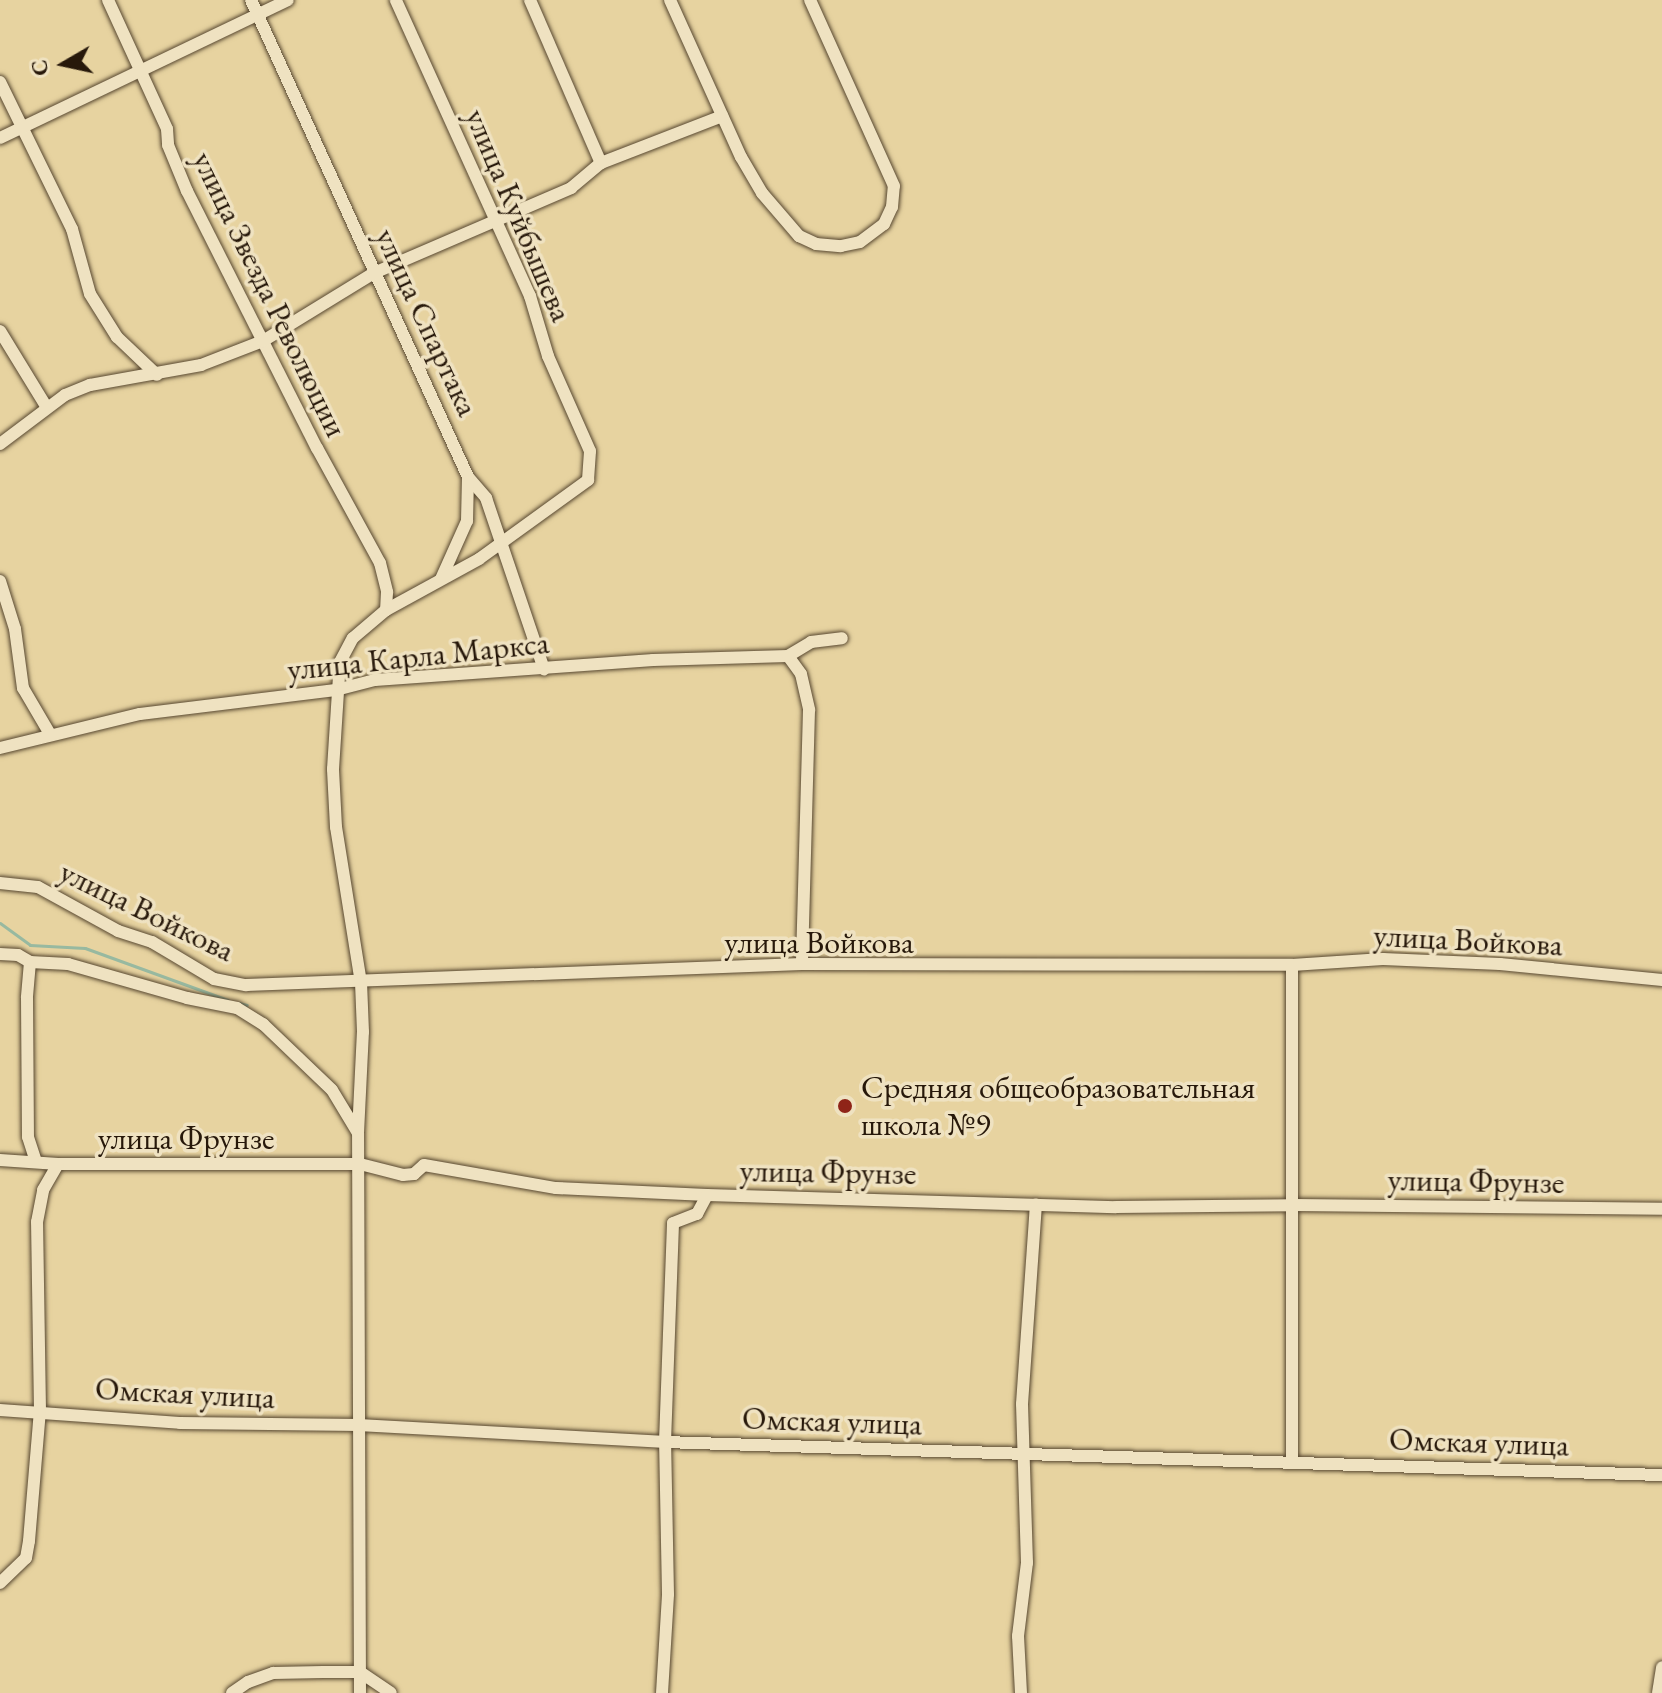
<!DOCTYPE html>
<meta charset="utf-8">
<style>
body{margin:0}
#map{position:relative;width:1662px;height:1693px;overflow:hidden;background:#e7d3a0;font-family:"EB Garamond",serif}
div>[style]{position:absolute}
.stream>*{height:3px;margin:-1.5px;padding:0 1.5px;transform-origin:1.5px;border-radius:1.5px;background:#98b9a0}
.roads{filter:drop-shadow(0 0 2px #574730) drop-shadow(0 0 2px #574730)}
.minor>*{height:12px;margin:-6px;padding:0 6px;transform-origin:6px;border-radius:6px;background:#efe2c1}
.dots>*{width:22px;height:22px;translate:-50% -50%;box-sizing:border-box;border:4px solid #efe2c1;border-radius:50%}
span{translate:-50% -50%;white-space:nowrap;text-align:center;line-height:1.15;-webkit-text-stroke:7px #efe2c1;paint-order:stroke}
.street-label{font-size:32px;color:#27180a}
.poi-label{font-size:32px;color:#27180a}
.left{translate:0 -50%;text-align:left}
.north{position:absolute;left:24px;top:24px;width:80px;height:80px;-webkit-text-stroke:6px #efe2c1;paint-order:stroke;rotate:261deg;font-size:22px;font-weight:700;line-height:32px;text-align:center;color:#27180a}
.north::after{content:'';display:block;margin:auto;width:28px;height:36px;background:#27180a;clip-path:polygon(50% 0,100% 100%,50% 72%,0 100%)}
</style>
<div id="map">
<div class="stream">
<i style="left:0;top:923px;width:37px;rotate:36deg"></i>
<i style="left:30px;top:945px;width:55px;rotate:3.1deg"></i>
<i style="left:85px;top:948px;width:152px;rotate:20deg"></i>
<i style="left:239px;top:1003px;width:8px;rotate:14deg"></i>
</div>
<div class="roads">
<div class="minor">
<i style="left:108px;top:0;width:142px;rotate:65.4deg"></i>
<i style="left:167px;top:129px;width:16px;rotate:86deg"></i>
<i style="left:168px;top:145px;width:50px;rotate:67.6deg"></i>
<i style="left:187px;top:191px;width:288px;rotate:63.2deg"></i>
<i style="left:317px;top:448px;width:131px;rotate:61.3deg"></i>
<i style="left:380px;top:563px;width:30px;rotate:76deg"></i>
<i style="left:387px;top:592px;width:18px;rotate:93deg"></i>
<i style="left:251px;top:0;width:524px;rotate:65.54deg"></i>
<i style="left:468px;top:477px;width:28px;rotate:49deg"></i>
<i style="left:486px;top:498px;width:181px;rotate:71.3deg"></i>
<i style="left:530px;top:0;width:178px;rotate:66.5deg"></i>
<i style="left:670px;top:0;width:172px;rotate:65.7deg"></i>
<i style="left:741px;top:157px;width:42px;rotate:59.7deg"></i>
<i style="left:762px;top:193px;width:57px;rotate:49.3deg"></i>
<i style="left:799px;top:236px;width:19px;rotate:25deg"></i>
<i style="left:816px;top:244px;width:25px;rotate:5deg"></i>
<i style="left:841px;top:246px;width:19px;rotate:-12deg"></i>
<i style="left:860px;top:242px;width:30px;rotate:-37deg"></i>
<i style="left:884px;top:224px;width:19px;rotate:-65deg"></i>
<i style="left:892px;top:207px;width:21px;rotate:-85deg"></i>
<i style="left:894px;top:186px;width:204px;rotate:-114.3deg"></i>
<i style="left:0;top:82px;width:164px;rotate:63.9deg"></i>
<i style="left:72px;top:229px;width:67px;rotate:74.5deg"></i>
<i style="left:90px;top:294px;width:51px;rotate:57.9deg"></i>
<i style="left:117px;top:337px;width:55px;rotate:43.5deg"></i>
<i style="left:0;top:138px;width:319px;rotate:-25.6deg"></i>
<i style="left:0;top:331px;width:88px;rotate:58.5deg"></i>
<i style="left:0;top:444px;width:81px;rotate:-37deg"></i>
<i style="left:65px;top:395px;width:27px;rotate:-22deg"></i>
<i style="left:90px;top:385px;width:113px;rotate:-10.2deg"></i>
<i style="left:201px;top:365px;width:66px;rotate:-21.2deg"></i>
<i style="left:263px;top:341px;width:130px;rotate:-31.5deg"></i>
<i style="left:374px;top:273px;width:215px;rotate:-23.3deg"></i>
<i style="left:571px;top:188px;width:39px;rotate:-40deg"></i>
<i style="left:601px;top:163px;width:130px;rotate:-21.2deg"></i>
<i style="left:441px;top:579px;width:64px;rotate:-65.9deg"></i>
<i style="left:467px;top:521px;width:44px;rotate:-88.7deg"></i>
<i style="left:0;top:581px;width:50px;rotate:72.6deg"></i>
<i style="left:15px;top:629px;width:60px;rotate:82.3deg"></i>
<i style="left:23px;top:688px;width:53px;rotate:59.6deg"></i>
<i style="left:788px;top:656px;width:22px;rotate:54deg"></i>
<i style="left:801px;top:674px;width:37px;rotate:77deg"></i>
<i style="left:809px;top:710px;width:254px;rotate:91.6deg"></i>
<i style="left:0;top:748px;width:144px;rotate:-13.7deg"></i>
<i style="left:140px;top:714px;width:197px;rotate:-7deg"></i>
<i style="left:336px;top:690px;width:40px;rotate:-14.4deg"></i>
<i style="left:375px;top:680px;width:279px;rotate:-4.1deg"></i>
<i style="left:653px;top:660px;width:135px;rotate:-1.7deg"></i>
<i style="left:788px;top:656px;width:27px;rotate:-31deg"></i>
<i style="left:811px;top:642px;width:31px;rotate:-7deg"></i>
<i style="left:0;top:883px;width:38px;rotate:6deg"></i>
<i style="left:38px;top:887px;width:91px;rotate:28.8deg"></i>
<i style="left:118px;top:931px;width:36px;rotate:18deg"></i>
<i style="left:152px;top:942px;width:72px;rotate:30.8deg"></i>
<i style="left:214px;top:979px;width:33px;rotate:11deg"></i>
<i style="left:246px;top:985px;width:556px;rotate:-2.16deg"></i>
<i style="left:802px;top:964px;width:490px;rotate:0.1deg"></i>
<i style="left:1292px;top:965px;width:91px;rotate:-3.8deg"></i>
<i style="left:1383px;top:959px;width:117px;rotate:2.4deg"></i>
<i style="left:1500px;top:964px;width:163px;rotate:5.6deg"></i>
<i style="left:0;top:954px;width:18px;rotate:3deg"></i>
<i style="left:18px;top:955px;width:14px;rotate:30deg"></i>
<i style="left:30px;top:962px;width:38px;rotate:3deg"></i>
<i style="left:68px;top:964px;width:124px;rotate:15.9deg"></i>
<i style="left:187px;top:998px;width:51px;rotate:11.3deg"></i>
<i style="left:237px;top:1008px;width:31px;rotate:32deg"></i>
<i style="left:263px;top:1024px;width:95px;rotate:43.7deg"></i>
<i style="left:332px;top:1090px;width:50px;rotate:58.8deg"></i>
<i style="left:30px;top:962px;width:36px;rotate:95deg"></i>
<i style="left:27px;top:998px;width:139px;rotate:89.6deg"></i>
<i style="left:28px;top:1137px;width:25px;rotate:72deg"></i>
<i style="left:0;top:1160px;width:58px;rotate:3.9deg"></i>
<i style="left:58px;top:1164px;width:302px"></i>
<i style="left:360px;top:1164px;width:44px;rotate:14.3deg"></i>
<i style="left:403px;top:1175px;width:11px;rotate:-5deg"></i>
<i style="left:414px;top:1174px;width:13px;rotate:-42deg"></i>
<i style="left:424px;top:1165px;width:134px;rotate:9.9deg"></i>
<i style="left:556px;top:1188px;width:151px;rotate:2.7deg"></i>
<i style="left:707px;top:1195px;width:409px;rotate:1.7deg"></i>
<i style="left:1116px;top:1207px;width:178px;rotate:-0.6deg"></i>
<i style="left:1294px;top:1205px;width:368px;rotate:0.6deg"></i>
<i style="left:0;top:1410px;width:180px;rotate:4.1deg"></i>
<i style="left:180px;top:1423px;width:180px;rotate:0.6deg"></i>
<i style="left:360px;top:1425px;width:305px;rotate:3.2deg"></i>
<i style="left:665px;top:1442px;width:998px;rotate:1.9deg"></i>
<i style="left:1292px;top:1460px;width:495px;rotate:-90deg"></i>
<i style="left:0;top:1583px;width:36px;rotate:-44deg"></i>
<i style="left:26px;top:1558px;width:17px;rotate:-80deg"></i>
<i style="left:29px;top:1541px;width:130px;rotate:-85.2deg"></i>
<i style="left:40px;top:1411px;width:189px;rotate:-90.9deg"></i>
<i style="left:37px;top:1222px;width:33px;rotate:-79deg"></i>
<i style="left:43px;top:1190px;width:30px;rotate:-60deg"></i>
<i style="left:232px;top:1693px;width:19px;rotate:-35deg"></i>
<i style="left:248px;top:1682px;width:27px;rotate:-20deg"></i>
<i style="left:273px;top:1673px;width:50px;rotate:-1.1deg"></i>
<i style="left:323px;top:1672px;width:37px"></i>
<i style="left:360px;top:1672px;width:37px;rotate:34deg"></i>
<i style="left:360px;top:1693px;width:560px;rotate:-90.2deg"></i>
<i style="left:358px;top:1133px;width:101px;rotate:-87.2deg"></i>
<i style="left:363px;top:1032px;width:49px;rotate:-92.3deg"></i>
<i style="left:361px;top:983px;width:158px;rotate:-99.1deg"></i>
<i style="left:336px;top:827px;width:58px;rotate:-93deg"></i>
<i style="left:333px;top:769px;width:107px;rotate:-86.3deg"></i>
<i style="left:340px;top:662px;width:27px;rotate:-62deg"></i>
<i style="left:353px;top:638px;width:43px;rotate:-40.3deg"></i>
<i style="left:386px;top:610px;width:106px;rotate:-28.7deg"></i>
<i style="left:479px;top:559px;width:135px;rotate:-35.9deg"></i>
<i style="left:588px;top:480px;width:29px;rotate:-86deg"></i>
<i style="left:590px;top:451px;width:104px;rotate:-113.9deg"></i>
<i style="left:548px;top:356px;width:63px;rotate:-106.7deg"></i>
<i style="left:530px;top:296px;width:325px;rotate:-114.4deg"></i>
<i style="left:662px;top:1693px;width:99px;rotate:-86.5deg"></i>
<i style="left:668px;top:1594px;width:152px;rotate:-91.1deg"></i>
<i style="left:665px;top:1442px;width:219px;rotate:-87.9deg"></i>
<i style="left:673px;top:1223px;width:26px;rotate:-21deg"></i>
<i style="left:697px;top:1214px;width:21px;rotate:-62deg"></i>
<i style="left:1021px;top:1693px;width:57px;rotate:-93deg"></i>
<i style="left:1018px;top:1636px;width:74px;rotate:-83deg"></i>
<i style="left:1027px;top:1563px;width:159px;rotate:-91.8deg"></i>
<i style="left:1022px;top:1404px;width:200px;rotate:-86deg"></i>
<i style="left:1658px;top:1693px;width:26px;rotate:-81deg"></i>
</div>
</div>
<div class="dots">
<i style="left:845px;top:1106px;background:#8f2418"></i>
</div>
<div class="street-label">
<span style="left:519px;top:215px;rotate:67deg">улица Куйбышева</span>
<span style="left:270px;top:294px;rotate:64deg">улица Звезда Революции</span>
<span style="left:427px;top:322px;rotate:65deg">улица Спартака</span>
<span style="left:418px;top:656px;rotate:-6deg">улица Карла Маркса</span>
<span style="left:147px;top:911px;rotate:26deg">улица Войкова</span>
<span style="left:1468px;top:940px;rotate:3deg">улица Войкова</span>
<span style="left:819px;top:942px">улица Войкова</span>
<span style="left:186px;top:1138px">улица Фрунзе</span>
<span style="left:828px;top:1172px;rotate:1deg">улица Фрунзе</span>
<span style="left:1476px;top:1181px;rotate:1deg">улица Фрунзе</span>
<span style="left:185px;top:1393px;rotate:3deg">Омская улица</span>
<span style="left:832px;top:1421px;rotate:2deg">Омская улица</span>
<span style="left:1479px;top:1442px;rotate:2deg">Омская улица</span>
</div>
<div class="poi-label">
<span class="left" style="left:861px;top:1106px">Средняя общеобразовательная<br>школа №9</span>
</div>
<div class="north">С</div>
</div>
